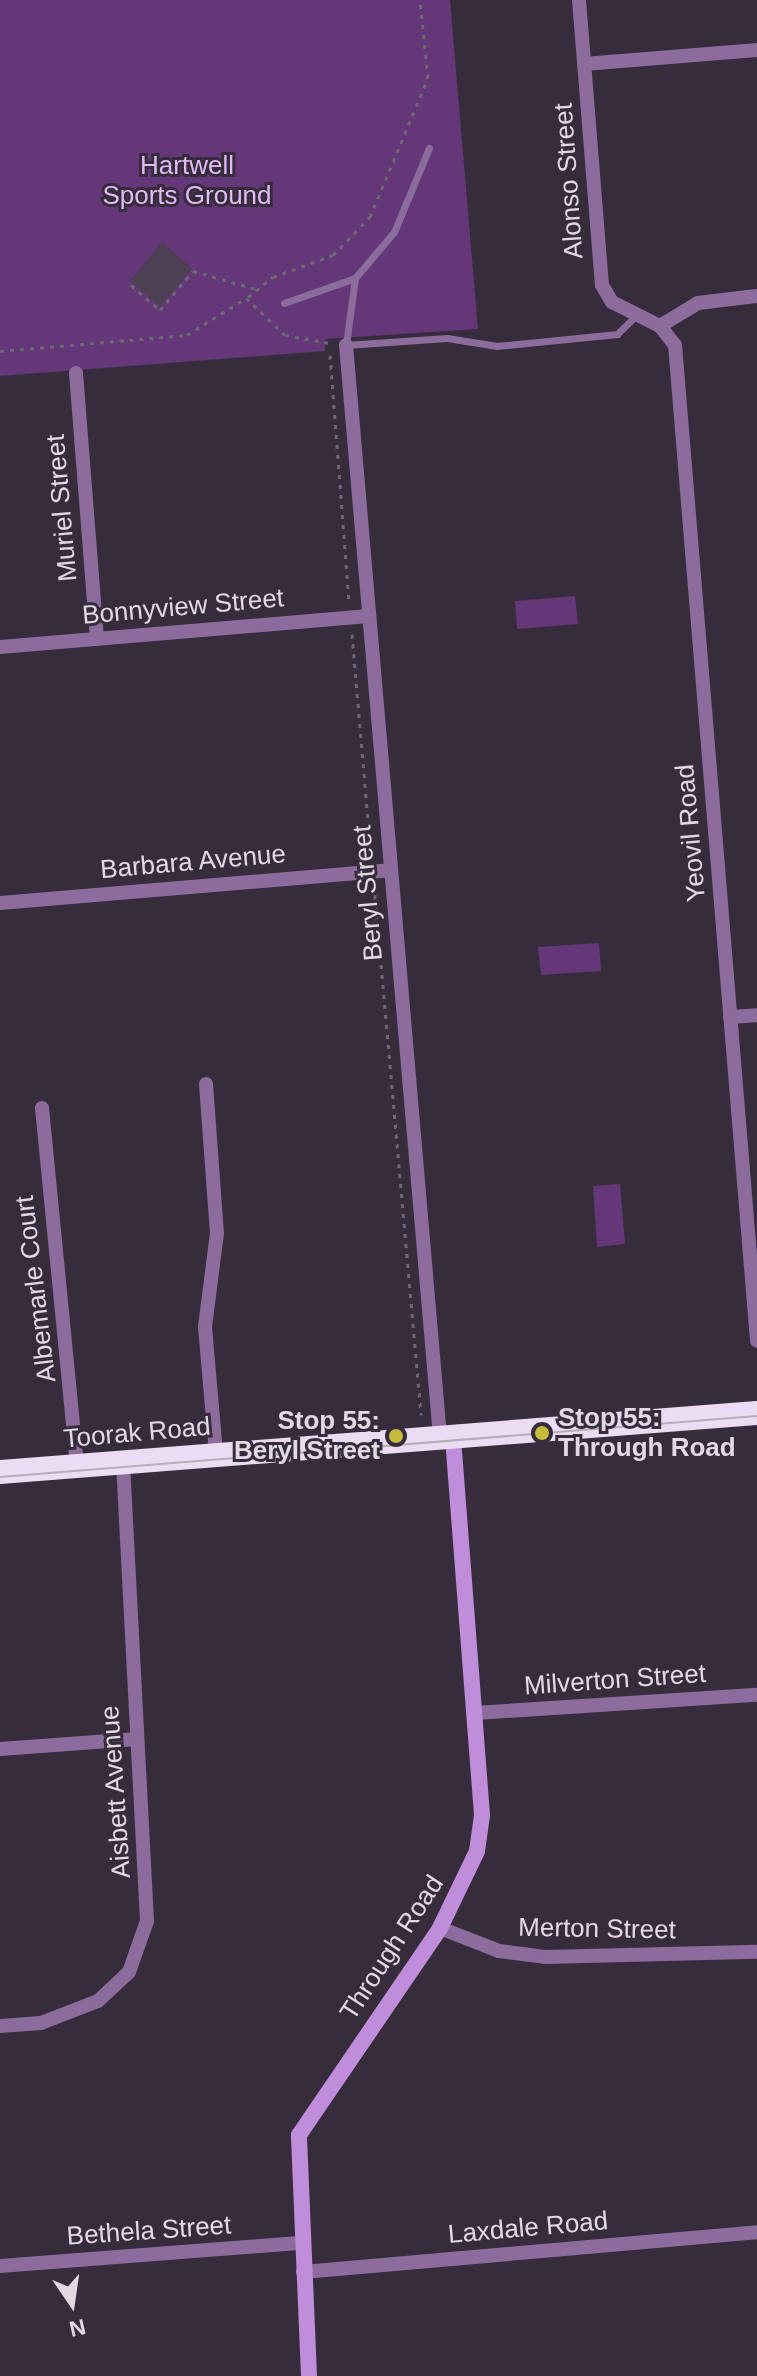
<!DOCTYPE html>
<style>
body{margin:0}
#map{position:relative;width:757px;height:2376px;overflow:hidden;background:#362c3c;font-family:Arial,sans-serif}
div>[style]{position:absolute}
.green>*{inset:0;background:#633778}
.building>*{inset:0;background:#4c4052}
.path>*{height:3px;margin-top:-1.5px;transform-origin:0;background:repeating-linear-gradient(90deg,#706774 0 4px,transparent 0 10px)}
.lane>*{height:7px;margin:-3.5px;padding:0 3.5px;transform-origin:3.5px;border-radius:3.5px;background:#8c6c9c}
.street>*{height:14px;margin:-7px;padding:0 7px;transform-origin:7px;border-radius:7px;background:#8c6c9c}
.secondary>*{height:16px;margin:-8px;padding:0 8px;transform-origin:8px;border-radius:8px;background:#c08dda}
.highway>*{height:24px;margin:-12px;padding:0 12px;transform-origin:12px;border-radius:12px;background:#ebdbf3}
.tram>*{height:2px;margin:-1px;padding:0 1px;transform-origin:1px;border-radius:1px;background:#b5adb8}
.dots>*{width:22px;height:22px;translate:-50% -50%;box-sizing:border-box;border:4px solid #362c3c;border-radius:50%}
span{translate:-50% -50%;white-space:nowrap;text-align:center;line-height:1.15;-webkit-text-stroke:6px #362c3c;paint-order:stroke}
.park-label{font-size:26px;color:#e1bbf5}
.street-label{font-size:26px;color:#e1dae4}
.poi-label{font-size:26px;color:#e1dae4;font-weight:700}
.left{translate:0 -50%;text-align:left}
.right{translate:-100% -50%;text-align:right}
.north{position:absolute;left:32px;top:2264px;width:80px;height:80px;-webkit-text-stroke:6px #362c3c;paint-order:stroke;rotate:167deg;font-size:22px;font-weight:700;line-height:32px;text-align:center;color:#e1dae4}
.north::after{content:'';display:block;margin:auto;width:28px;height:36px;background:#e1dae4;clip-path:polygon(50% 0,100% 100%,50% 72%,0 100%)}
</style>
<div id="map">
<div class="green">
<i style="clip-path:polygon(0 0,450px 0,478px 329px,325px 339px,325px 351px,0 376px)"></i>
<i style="clip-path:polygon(575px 596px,578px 624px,517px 629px,515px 601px)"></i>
<i style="clip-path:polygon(599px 943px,601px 971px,541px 975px,538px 947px)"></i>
<i style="clip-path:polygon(620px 1184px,625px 1244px,597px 1247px,593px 1186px)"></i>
</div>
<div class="building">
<i style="clip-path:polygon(162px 242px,192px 269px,160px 307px,130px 281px)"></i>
</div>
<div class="path">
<i style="left:131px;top:285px;width:38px;rotate:41deg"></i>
<i style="left:160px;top:310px;width:51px;rotate:-49.8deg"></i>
<i style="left:193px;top:271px;width:66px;rotate:15.9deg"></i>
<i style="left:248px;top:297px;width:32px;rotate:-39deg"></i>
<i style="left:273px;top:277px;width:64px;rotate:-20.1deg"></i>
<i style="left:333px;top:255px;width:53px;rotate:-45.8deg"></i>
<i style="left:370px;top:217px;width:151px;rotate:-67.4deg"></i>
<i style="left:428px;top:78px;width:78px;rotate:-95.9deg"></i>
<i style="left:0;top:351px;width:188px;rotate:-4.9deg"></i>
<i style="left:187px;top:335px;width:70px;rotate:-32.1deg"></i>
<i style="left:246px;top:298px;width:54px;rotate:43.5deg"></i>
<i style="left:285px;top:335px;width:45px;rotate:10.3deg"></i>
<i style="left:330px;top:355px;width:248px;rotate:85.6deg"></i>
<i style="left:352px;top:634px;width:224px;rotate:85.1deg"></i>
<i style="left:374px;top:885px;width:532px;rotate:84.93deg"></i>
</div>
<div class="lane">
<i style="left:429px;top:148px;width:91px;rotate:112.6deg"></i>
<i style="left:394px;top:232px;width:60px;rotate:130.3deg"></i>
<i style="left:355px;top:278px;width:68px;rotate:97.7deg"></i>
<i style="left:346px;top:345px;width:101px;rotate:-4deg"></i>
<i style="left:447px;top:338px;width:51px;rotate:9.1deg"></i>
<i style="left:497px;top:346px;width:121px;rotate:-5.7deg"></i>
<i style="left:617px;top:334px;width:29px;rotate:-44deg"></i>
<i style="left:284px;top:303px;width:75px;rotate:-19.4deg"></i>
</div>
<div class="street">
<i style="left:579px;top:0;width:286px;rotate:85.4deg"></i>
<i style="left:602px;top:285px;width:20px;rotate:60deg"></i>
<i style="left:612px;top:302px;width:54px;rotate:26.6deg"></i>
<i style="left:660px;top:326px;width:24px;rotate:52deg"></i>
<i style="left:675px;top:345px;width:999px;rotate:85.29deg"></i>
<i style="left:584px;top:64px;width:174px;rotate:-4.6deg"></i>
<i style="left:660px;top:326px;width:44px;rotate:-31.2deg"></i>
<i style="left:698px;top:303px;width:59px;rotate:-6.8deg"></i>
<i style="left:346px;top:345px;width:1096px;rotate:85.08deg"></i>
<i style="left:76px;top:373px;width:266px;rotate:85.5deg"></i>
<i style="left:0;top:647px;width:370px;rotate:-4.8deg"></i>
<i style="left:0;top:903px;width:391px;rotate:-4.8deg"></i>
<i style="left:730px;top:1017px;width:27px;rotate:-4deg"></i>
<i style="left:206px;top:1084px;width:149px;rotate:85.8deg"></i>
<i style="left:217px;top:1233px;width:95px;rotate:97.3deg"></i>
<i style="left:205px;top:1327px;width:127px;rotate:85deg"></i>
<i style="left:42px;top:1108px;width:360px;rotate:84.4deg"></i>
<i style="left:475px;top:1713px;width:283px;rotate:-3.7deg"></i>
<i style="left:0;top:1749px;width:137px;rotate:-4.2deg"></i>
<i style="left:440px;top:1928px;width:63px;rotate:21.3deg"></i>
<i style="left:499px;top:1951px;width:46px;rotate:7.4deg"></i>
<i style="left:545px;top:1957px;width:212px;rotate:-1.4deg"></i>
<i style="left:0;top:2026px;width:41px;rotate:-4.2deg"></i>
<i style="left:41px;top:2023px;width:61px;rotate:-21.1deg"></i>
<i style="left:98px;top:2001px;width:42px;rotate:-43.1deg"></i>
<i style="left:129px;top:1972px;width:54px;rotate:-70.6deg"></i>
<i style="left:147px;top:1921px;width:460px;rotate:-93deg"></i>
<i style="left:0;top:2266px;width:303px;rotate:-4.4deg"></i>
<i style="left:303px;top:2272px;width:456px;rotate:-5deg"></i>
</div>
<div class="secondary">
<i style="left:309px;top:2376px;width:241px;rotate:-92.4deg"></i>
<i style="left:299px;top:2135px;width:250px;rotate:-55.7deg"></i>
<i style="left:440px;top:1928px;width:85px;rotate:-64.3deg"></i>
<i style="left:477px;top:1851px;width:36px;rotate:-82deg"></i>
<i style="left:482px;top:1815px;width:380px;rotate:-94.4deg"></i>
</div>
<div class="highway">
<i style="left:0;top:1472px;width:759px;rotate:-4.46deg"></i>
</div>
<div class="tram">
<i style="left:0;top:1477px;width:759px;rotate:-4.61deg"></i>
</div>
<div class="dots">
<i style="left:542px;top:1433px;background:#c7bb3c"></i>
<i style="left:396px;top:1436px;background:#c7bb3c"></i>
</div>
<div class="park-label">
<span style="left:187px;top:181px">Hartwell<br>Sports Ground</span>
</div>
<div class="street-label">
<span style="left:569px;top:181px;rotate:-94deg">Alonso Street</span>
<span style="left:62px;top:508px;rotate:-95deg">Muriel Street</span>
<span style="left:183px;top:607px;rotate:-5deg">Bonnyview Street</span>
<span style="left:691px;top:833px;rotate:-95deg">Yeovil Road</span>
<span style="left:193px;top:862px;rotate:-5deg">Barbara Avenue</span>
<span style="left:368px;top:893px;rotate:-95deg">Beryl Street</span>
<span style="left:36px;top:1289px;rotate:-97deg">Albemarle Court</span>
<span style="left:137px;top:1433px;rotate:-5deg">Toorak Road</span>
<span style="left:615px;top:1680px;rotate:-4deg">Milverton Street</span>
<span style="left:116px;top:1792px;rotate:-94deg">Aisbett Avenue</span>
<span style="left:597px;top:1929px;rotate:1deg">Merton Street</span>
<span style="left:392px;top:1948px;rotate:-57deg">Through Road</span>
<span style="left:528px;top:2228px;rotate:-5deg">Laxdale Road</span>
<span style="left:149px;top:2231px;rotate:-4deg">Bethela Street</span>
</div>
<div class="poi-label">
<span class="left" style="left:558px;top:1433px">Stop 55:<br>Through Road</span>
<span class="right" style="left:380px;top:1436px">Stop 55:<br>Beryl Street</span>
</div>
<div class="north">N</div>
</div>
